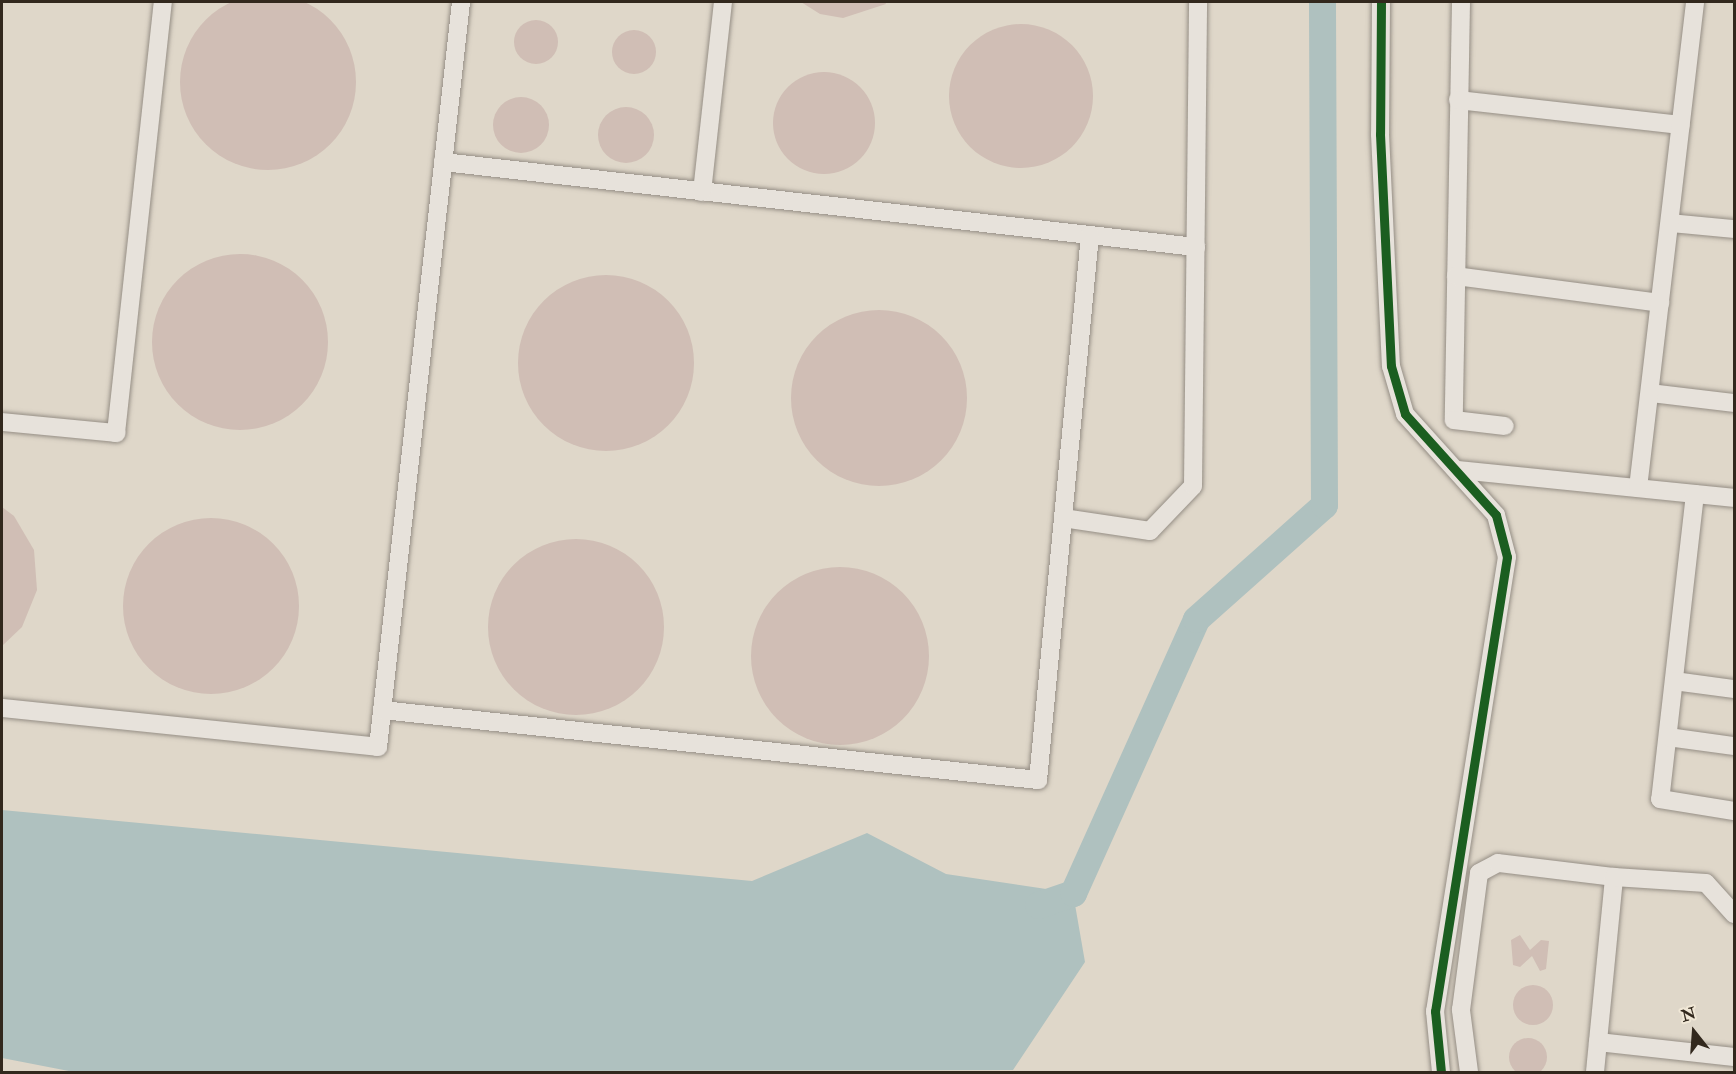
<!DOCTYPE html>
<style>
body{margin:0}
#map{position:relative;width:1736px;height:1074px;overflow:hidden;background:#dfd7c9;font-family:"IM FELL Double Pica",serif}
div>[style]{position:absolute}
.water>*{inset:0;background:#afc1bf}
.river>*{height:27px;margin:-13.5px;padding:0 13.5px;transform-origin:13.5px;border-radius:13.5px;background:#afc1bf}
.building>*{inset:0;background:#d0beb5}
.round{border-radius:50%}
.roads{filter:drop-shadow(0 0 2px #958e85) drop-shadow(0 0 2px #958e85)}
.minor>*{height:18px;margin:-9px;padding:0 9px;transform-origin:9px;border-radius:9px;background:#e7e2db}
.cycleway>*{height:9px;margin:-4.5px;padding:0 4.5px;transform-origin:4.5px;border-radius:4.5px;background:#1b5e20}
span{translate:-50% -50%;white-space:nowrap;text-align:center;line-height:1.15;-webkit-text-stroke:6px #f0e7d6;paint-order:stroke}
.frame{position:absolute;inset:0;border:3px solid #32281d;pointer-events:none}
.north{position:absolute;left:1664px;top:1002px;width:60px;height:60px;-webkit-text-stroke:4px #f0e7d6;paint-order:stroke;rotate:343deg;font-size:16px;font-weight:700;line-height:24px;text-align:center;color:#32281d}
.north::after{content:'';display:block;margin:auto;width:21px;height:27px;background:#32281d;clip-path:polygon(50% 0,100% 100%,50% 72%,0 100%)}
</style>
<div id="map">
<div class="water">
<i style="clip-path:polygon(2px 810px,752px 881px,867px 833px,946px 874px,1073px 893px,1085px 962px,1013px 1070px,74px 1072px,2px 1058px)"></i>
</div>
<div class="river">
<i style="left:1038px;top:905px;width:37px;rotate:-19deg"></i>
<i style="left:1073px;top:893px;width:300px;rotate:-65.8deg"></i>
<i style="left:1196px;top:619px;width:171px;rotate:-41.7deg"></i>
<i style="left:1324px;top:505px;width:503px;rotate:-90.23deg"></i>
</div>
<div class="building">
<i class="round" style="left:180px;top:-6px;width:176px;height:176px"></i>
<i style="clip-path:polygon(801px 2px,885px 2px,886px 4px,843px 18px,820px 14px)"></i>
<i class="round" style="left:514px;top:20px;width:44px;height:44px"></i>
<i class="round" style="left:949px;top:24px;width:144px;height:144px"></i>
<i class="round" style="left:612px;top:30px;width:44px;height:44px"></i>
<i class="round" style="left:773px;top:72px;width:102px;height:102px"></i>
<i class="round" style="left:493px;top:97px;width:56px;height:56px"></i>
<i class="round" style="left:598px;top:107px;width:56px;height:56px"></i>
<i class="round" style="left:152px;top:254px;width:176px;height:176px"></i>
<i class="round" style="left:518px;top:275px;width:176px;height:176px"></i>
<i class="round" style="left:791px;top:310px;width:176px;height:176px"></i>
<i style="clip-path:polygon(2px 507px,14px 516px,34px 550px,37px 590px,22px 627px,2px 646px)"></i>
<i class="round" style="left:123px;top:518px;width:176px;height:176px"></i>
<i class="round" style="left:488px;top:539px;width:176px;height:176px"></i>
<i class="round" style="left:751px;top:567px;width:178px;height:178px"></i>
<i style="clip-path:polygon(1520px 935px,1530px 950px,1541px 940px,1549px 941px,1546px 969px,1540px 971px,1532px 956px,1520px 967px,1513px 965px,1511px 940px)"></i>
<i class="round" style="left:1513px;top:985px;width:40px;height:40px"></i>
<i class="round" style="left:1509px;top:1038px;width:38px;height:38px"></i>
</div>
<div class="roads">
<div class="minor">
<i style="left:1381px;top:2px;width:132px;rotate:90.4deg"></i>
<i style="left:1380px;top:134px;width:232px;rotate:87.3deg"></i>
<i style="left:1391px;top:366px;width:50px;rotate:73.7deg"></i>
<i style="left:1405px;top:414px;width:136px;rotate:48deg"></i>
<i style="left:1496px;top:515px;width:43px;rotate:75.3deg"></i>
<i style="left:1507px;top:557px;width:460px;rotate:99deg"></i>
<i style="left:1435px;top:1011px;width:61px;rotate:84.4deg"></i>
<i style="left:1461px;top:2px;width:418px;rotate:91deg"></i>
<i style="left:1454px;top:420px;width:51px;rotate:6.7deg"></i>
<i style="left:1458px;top:100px;width:224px;rotate:6.4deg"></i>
<i style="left:443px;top:162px;width:758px;rotate:6.44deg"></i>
<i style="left:702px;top:192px;width:191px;rotate:-83.7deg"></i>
<i style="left:1670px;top:223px;width:64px;rotate:5.4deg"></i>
<i style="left:1456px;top:276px;width:206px;rotate:7.5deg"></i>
<i style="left:1650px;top:393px;width:85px;rotate:6.8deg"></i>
<i style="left:2px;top:422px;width:115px;rotate:5.5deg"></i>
<i style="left:116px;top:433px;width:434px;rotate:-83.8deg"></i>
<i style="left:1459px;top:470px;width:276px;rotate:5.8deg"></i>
<i style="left:1638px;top:488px;width:489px;rotate:-83.3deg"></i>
<i style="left:1695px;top:494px;width:307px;rotate:96.5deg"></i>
<i style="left:1660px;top:799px;width:75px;rotate:9.2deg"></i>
<i style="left:1063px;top:518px;width:88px;rotate:8.5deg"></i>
<i style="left:1150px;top:531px;width:62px;rotate:-46.3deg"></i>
<i style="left:1193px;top:486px;width:484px;rotate:-89.4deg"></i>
<i style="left:1674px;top:681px;width:61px;rotate:7.6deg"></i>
<i style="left:2px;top:708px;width:378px;rotate:5.9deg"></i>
<i style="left:378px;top:747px;width:750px;rotate:-83.64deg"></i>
<i style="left:382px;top:710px;width:660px;rotate:6.09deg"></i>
<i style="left:1038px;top:780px;width:547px;rotate:-84.55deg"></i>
<i style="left:1668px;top:737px;width:67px;rotate:7.8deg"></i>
<i style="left:1598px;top:1042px;width:137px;rotate:6.3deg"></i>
<i style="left:1469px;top:1072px;width:63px;rotate:-97.4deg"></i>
<i style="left:1461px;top:1010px;width:138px;rotate:-82.5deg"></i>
<i style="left:1479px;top:873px;width:21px;rotate:-28deg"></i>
<i style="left:1498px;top:863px;width:117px;rotate:6.9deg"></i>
<i style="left:1595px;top:1072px;width:196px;rotate:-84.4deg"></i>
<i style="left:1614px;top:877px;width:92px;rotate:3.7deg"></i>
<i style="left:1706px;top:883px;width:42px;rotate:47.9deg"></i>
</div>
</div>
<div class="cycleway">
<i style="left:1381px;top:2px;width:132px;rotate:90.4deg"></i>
<i style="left:1380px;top:134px;width:232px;rotate:87.3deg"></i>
<i style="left:1391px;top:366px;width:50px;rotate:73.7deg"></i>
<i style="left:1405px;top:414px;width:136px;rotate:48deg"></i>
<i style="left:1496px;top:515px;width:43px;rotate:75.3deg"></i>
<i style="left:1507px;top:557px;width:460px;rotate:99deg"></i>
<i style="left:1435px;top:1011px;width:61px;rotate:84.4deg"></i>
</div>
<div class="frame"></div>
<div class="north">N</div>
</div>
